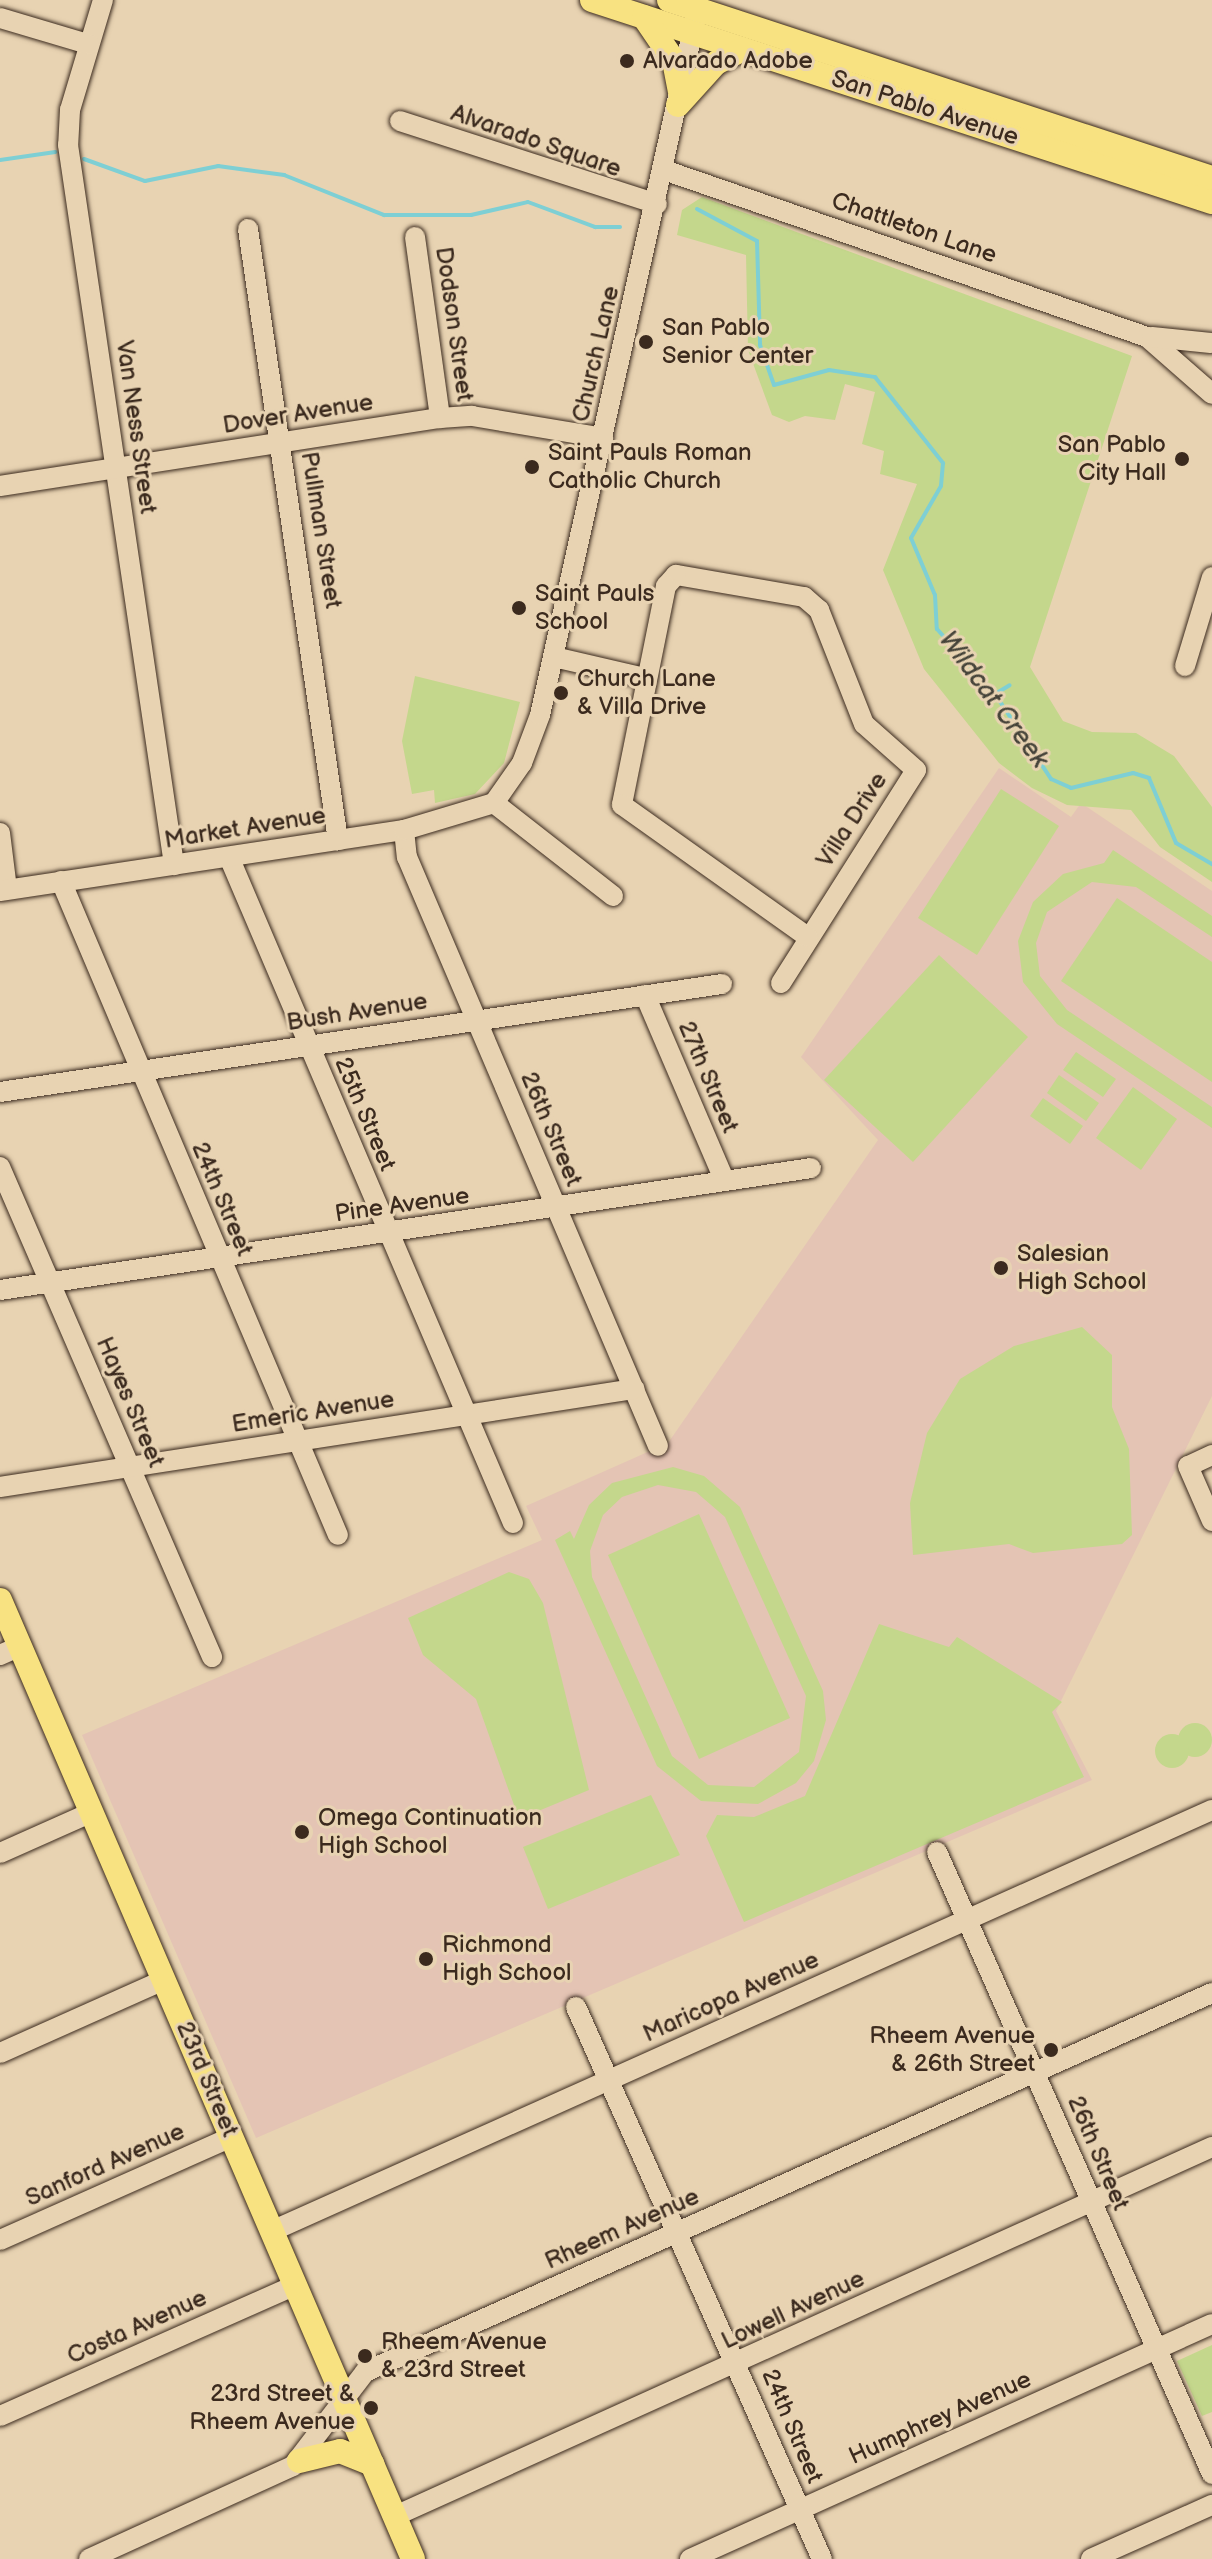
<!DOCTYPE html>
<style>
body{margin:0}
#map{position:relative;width:1212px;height:2559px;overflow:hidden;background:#e8d3b2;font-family:"Balsamiq Sans",sans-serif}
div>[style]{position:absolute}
.built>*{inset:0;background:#e4c4b4}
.green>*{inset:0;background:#c4d78c}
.round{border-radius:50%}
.stream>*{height:4px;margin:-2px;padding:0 2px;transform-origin:2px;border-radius:2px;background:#7ecfd4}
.roads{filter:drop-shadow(0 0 2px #3b2a1e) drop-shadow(0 0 2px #3b2a1e)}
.minor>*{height:20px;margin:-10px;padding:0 10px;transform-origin:10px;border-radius:10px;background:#e8d3b2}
.major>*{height:24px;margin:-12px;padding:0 12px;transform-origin:12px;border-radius:12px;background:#f8e281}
.dots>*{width:22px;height:22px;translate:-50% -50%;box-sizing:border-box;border:4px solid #e8d3b2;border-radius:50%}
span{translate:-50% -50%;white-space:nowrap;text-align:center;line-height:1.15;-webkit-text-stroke:6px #e8d3b2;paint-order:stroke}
.poi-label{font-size:24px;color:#3b2a1e}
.left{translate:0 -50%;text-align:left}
.right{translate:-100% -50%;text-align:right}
.street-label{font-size:24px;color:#3b2a1e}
.water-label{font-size:26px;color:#454339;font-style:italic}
</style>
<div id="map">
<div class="built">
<i style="clip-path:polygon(999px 768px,1071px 817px,1081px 803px,1212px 891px,1212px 1396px,1056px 1711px,1092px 1780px,256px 2138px,82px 1735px,542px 1540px,526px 1506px,668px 1443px,878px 1140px,801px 1057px)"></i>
</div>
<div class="green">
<i style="clip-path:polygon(702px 197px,1132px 356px,1030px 667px,1063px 721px,1092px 732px,1136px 733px,1174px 756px,1212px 807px,1212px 882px,1160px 847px,1131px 810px,1067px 805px,1032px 788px,999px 763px,924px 669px,883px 570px,917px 484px,880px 474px,884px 451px,862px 444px,875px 392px,845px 384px,835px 420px,805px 416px,789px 422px,772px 415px,748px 350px,746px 255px,677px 235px,682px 210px)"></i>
<i style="clip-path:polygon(415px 676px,520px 702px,504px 763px,475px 794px,435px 803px,434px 790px,412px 794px,402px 741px)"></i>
<i style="clip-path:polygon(1001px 789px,1059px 826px,977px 955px,918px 918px)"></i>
<i style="clip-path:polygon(1113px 850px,1212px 916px,1212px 937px,1136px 887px,1092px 882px,1047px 912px,1036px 943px,1040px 976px,1067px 1010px,1212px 1107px,1212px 1128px,1057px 1024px,1023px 982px,1018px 941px,1033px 902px,1063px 874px,1104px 863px)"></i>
<i style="clip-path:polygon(1117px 898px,1212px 962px,1212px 1082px,1061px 981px)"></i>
<i style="clip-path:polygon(939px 955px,1028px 1037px,913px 1162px,824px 1080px)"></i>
<i style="clip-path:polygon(1076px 1052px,1116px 1079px,1103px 1097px,1063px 1070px)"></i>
<i style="clip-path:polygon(1059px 1075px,1099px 1103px,1086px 1121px,1047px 1093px)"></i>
<i style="clip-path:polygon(1133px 1087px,1177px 1119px,1141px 1170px,1096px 1138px)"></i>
<i style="clip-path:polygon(1043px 1098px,1083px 1126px,1070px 1144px,1030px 1116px)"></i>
<i style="clip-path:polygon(1082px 1327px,1112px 1355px,1112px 1407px,1129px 1449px,1132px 1535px,1122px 1544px,1033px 1553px,1009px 1544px,913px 1555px,910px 1503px,927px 1433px,960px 1379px,1014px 1346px)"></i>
<i style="clip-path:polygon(evenodd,673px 1467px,704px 1476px,740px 1507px,823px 1691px,826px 1720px,814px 1761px,796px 1783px,758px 1804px,701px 1801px,657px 1766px,555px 1540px,570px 1531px,574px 1539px,589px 1505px,612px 1483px,673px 1467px,658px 1485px,696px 1492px,725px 1517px,806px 1696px,799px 1752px,754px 1787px,708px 1785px,672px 1756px,592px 1577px,590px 1551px,603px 1515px,622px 1497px,658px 1485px)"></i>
<i style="clip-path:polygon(699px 1514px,790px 1718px,699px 1759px,608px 1555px)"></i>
<i style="clip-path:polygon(509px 1572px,529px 1579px,543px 1603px,589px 1790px,519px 1819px,476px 1699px,423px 1655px,408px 1618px)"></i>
<i style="clip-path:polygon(879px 1624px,949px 1647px,957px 1637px,1062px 1702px,1052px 1712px,1084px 1777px,744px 1922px,706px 1836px,717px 1815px,754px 1817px,805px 1796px)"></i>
<i class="round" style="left:1178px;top:1723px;width:34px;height:34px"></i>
<i class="round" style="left:1155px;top:1734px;width:34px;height:34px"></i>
<i style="clip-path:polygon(651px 1795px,680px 1855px,548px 1909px,523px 1847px)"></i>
<i style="clip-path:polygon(1212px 2345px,1212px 2412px,1202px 2416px,1177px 2361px)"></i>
</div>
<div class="stream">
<i style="left:84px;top:159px;width:65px;rotate:19.8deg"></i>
<i style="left:145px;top:181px;width:75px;rotate:-11.6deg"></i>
<i style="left:218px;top:166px;width:67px;rotate:7.8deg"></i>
<i style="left:284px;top:175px;width:108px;rotate:21.8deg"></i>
<i style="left:384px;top:215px;width:87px"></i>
<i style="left:471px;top:215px;width:58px;rotate:-12.8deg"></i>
<i style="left:528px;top:202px;width:72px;rotate:20.5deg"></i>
<i style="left:595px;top:227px;width:25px"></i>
<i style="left:0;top:160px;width:56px;rotate:-8.3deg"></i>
<i style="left:697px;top:209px;width:68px;rotate:28.1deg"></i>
<i style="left:757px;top:241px;width:104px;rotate:88.3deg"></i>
<i style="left:760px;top:345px;width:42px;rotate:70.7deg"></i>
<i style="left:774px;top:385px;width:57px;rotate:-15.3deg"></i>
<i style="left:829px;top:370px;width:47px;rotate:8.7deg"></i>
<i style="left:875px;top:377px;width:110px;rotate:51.7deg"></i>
<i style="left:943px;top:463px;width:23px;rotate:95deg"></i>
<i style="left:941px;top:486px;width:60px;rotate:120deg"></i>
<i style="left:911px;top:538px;width:62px;rotate:67.2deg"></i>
<i style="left:935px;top:595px;width:34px;rotate:87deg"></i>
<i style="left:937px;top:629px;width:87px;rotate:48.3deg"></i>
<i style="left:995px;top:694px;width:102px;rotate:56.6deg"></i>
<i style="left:1051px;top:779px;width:22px;rotate:24deg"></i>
<i style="left:1071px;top:788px;width:64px;rotate:-13.6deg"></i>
<i style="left:1133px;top:773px;width:17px;rotate:17deg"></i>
<i style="left:1149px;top:778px;width:70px;rotate:67.4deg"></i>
<i style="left:1176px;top:843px;width:42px;rotate:30.3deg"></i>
<i style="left:995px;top:694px;width:17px;rotate:-31deg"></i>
</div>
<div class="roads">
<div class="minor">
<i style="left:103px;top:0;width:115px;rotate:106.7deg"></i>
<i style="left:70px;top:110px;width:35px;rotate:93deg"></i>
<i style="left:68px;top:145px;width:728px;rotate:81.62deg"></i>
<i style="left:0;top:18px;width:92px;rotate:16.5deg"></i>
<i style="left:400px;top:121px;width:270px;rotate:17.9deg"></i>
<i style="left:664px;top:170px;width:511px;rotate:19.07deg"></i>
<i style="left:1147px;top:337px;width:86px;rotate:41.2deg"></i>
<i style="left:248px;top:229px;width:618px;rotate:81.62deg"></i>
<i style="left:415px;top:237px;width:183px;rotate:82.1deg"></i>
<i style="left:1152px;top:337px;width:59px;rotate:5.8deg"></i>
<i style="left:0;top:486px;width:445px;rotate:-8.8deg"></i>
<i style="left:440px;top:418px;width:32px;rotate:-4deg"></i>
<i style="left:472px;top:416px;width:133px;rotate:9.5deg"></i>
<i style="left:554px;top:657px;width:93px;rotate:13deg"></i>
<i style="left:1185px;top:666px;width:93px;rotate:-73.1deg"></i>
<i style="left:494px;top:803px;width:49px;rotate:-55deg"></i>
<i style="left:522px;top:763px;width:51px;rotate:-69.4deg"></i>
<i style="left:540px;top:715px;width:711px;rotate:-77.41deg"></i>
<i style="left:494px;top:803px;width:151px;rotate:38deg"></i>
<i style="left:404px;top:830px;width:27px;rotate:84deg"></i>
<i style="left:407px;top:857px;width:640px;rotate:66.92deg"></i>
<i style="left:0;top:833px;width:56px;rotate:82.9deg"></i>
<i style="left:229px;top:857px;width:724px;rotate:66.91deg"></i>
<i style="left:61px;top:881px;width:710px;rotate:67.05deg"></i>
<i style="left:0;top:891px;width:409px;rotate:-8.6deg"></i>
<i style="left:404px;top:830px;width:94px;rotate:-16.7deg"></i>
<i style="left:781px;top:983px;width:252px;rotate:-57.6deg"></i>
<i style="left:916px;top:770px;width:69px;rotate:-138.5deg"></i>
<i style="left:864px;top:724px;width:123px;rotate:-111.5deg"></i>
<i style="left:819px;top:610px;width:20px;rotate:-139deg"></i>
<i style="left:804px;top:597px;width:130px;rotate:-170.2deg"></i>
<i style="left:676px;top:575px;width:15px;rotate:132deg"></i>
<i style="left:666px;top:586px;width:223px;rotate:101.4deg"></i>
<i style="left:622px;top:805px;width:228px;rotate:35.4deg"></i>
<i style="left:645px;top:995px;width:200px;rotate:66.8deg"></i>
<i style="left:0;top:1092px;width:730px;rotate:-8.51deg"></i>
<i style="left:0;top:1167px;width:534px;rotate:66.6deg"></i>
<i style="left:0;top:1290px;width:820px;rotate:-8.55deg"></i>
<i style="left:1212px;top:1455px;width:26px;rotate:155deg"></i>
<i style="left:1188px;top:1466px;width:60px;rotate:66.4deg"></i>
<i style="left:0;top:1487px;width:642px;rotate:-8.79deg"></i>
<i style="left:0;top:1655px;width:22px;rotate:-24deg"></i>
<i style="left:937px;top:1852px;width:680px;rotate:66.15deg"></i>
<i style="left:0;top:1853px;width:101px;rotate:-24deg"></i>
<i style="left:576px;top:2007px;width:604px;rotate:65.98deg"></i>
<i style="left:0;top:2053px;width:180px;rotate:-24deg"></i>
<i style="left:272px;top:2231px;width:1030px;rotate:-24.13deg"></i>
<i style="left:0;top:2240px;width:253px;rotate:-24deg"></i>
<i style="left:0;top:2416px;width:323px;rotate:-23.9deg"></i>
<i style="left:395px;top:2516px;width:896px;rotate:-24.31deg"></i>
<i style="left:89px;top:2559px;width:224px;rotate:-24.5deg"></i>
<i style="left:293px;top:2466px;width:118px;rotate:-52.5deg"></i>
<i style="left:365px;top:2372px;width:928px;rotate:-24.11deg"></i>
<i style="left:690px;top:2559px;width:572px;rotate:-24.24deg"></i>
<i style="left:1091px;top:2559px;width:133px;rotate:-24.1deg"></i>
</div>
<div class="major">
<i style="left:592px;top:0;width:652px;rotate:18.05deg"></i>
<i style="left:669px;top:0;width:571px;rotate:18.15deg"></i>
<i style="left:644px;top:17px;width:53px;rotate:55.7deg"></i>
<i style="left:674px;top:61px;width:32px;rotate:79deg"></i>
<i style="left:678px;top:105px;width:57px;rotate:-47.9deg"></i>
<i style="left:716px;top:63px;width:30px;rotate:-27deg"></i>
<i style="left:0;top:1600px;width:1044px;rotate:66.7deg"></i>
<i style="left:299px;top:2461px;width:42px;rotate:-13.7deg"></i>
<i style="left:340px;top:2451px;width:35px;rotate:22deg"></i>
</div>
</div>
<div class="dots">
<i style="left:627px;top:61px;background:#3b2a1e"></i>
<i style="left:646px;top:342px;background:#3b2a1e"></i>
<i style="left:1182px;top:459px;background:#3b2a1e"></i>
<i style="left:532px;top:467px;background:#3b2a1e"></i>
<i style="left:519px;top:608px;background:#3b2a1e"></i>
<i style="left:561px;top:693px;background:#3b2a1e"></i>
<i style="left:1001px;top:1268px;background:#3b2a1e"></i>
<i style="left:302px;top:1832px;background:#3b2a1e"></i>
<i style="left:426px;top:1959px;background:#3b2a1e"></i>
<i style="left:1051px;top:2050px;background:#3b2a1e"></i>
<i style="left:365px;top:2356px;background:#3b2a1e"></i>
<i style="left:371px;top:2408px;background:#3b2a1e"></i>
</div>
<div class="poi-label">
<span class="left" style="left:643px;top:61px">Alvarado Adobe</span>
<span class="left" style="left:662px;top:342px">San Pablo<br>Senior Center</span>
<span class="right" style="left:1166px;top:459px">San Pablo<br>City Hall</span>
<span class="left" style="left:548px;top:467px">Saint Pauls Roman<br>Catholic Church</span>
<span class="left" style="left:535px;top:608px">Saint Pauls<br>School</span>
<span class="left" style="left:577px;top:693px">Church Lane<br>&amp; Villa Drive</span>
<span class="left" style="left:1017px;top:1268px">Salesian<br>High School</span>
<span class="left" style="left:318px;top:1832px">Omega Continuation<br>High School</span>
<span class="left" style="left:442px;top:1959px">Richmond<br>High School</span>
<span class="right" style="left:1035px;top:2050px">Rheem Avenue<br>&amp; 26th Street</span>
<span class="left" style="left:381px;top:2356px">Rheem Avenue<br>&amp; 23rd Street</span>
<span class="right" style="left:355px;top:2408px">23rd Street &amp;<br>Rheem Avenue</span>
</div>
<div class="street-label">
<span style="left:925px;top:108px;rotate:18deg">San Pablo Avenue</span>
<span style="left:536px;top:141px;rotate:19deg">Alvarado Square</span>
<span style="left:914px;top:228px;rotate:19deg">Chattleton Lane</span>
<span style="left:454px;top:324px;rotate:82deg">Dodson Street</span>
<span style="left:596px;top:354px;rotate:-77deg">Church Lane</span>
<span style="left:298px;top:414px;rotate:-9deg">Dover Avenue</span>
<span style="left:136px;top:427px;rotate:82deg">Van Ness Street</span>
<span style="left:321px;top:530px;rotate:81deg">Pullman Street</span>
<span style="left:852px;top:820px;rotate:-57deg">Villa Drive</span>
<span style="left:245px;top:828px;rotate:-9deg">Market Avenue</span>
<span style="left:357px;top:1012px;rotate:-9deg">Bush Avenue</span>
<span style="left:708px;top:1077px;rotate:67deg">27th Street</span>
<span style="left:365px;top:1114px;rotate:67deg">25th Street</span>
<span style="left:551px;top:1129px;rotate:67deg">26th Street</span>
<span style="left:222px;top:1199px;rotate:67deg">24th Street</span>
<span style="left:402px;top:1205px;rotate:-8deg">Pine Avenue</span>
<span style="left:130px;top:1402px;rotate:67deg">Hayes Street</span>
<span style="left:313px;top:1412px;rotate:-9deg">Emeric Avenue</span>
<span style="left:731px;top:1997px;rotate:-24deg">Maricopa Avenue</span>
<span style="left:207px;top:2079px;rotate:67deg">23rd Street</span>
<span style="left:1098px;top:2153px;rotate:67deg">26th Street</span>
<span style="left:105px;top:2165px;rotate:-24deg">Sanford Avenue</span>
<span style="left:622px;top:2229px;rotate:-24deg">Rheem Avenue</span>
<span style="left:793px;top:2310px;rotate:-25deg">Lowell Avenue</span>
<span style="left:137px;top:2327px;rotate:-24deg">Costa Avenue</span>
<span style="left:940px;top:2418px;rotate:-24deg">Humphrey Avenue</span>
<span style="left:792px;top:2426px;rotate:67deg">24th Street</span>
</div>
<div class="water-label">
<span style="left:993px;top:700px;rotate:53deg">Wildcat Creek</span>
</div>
</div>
